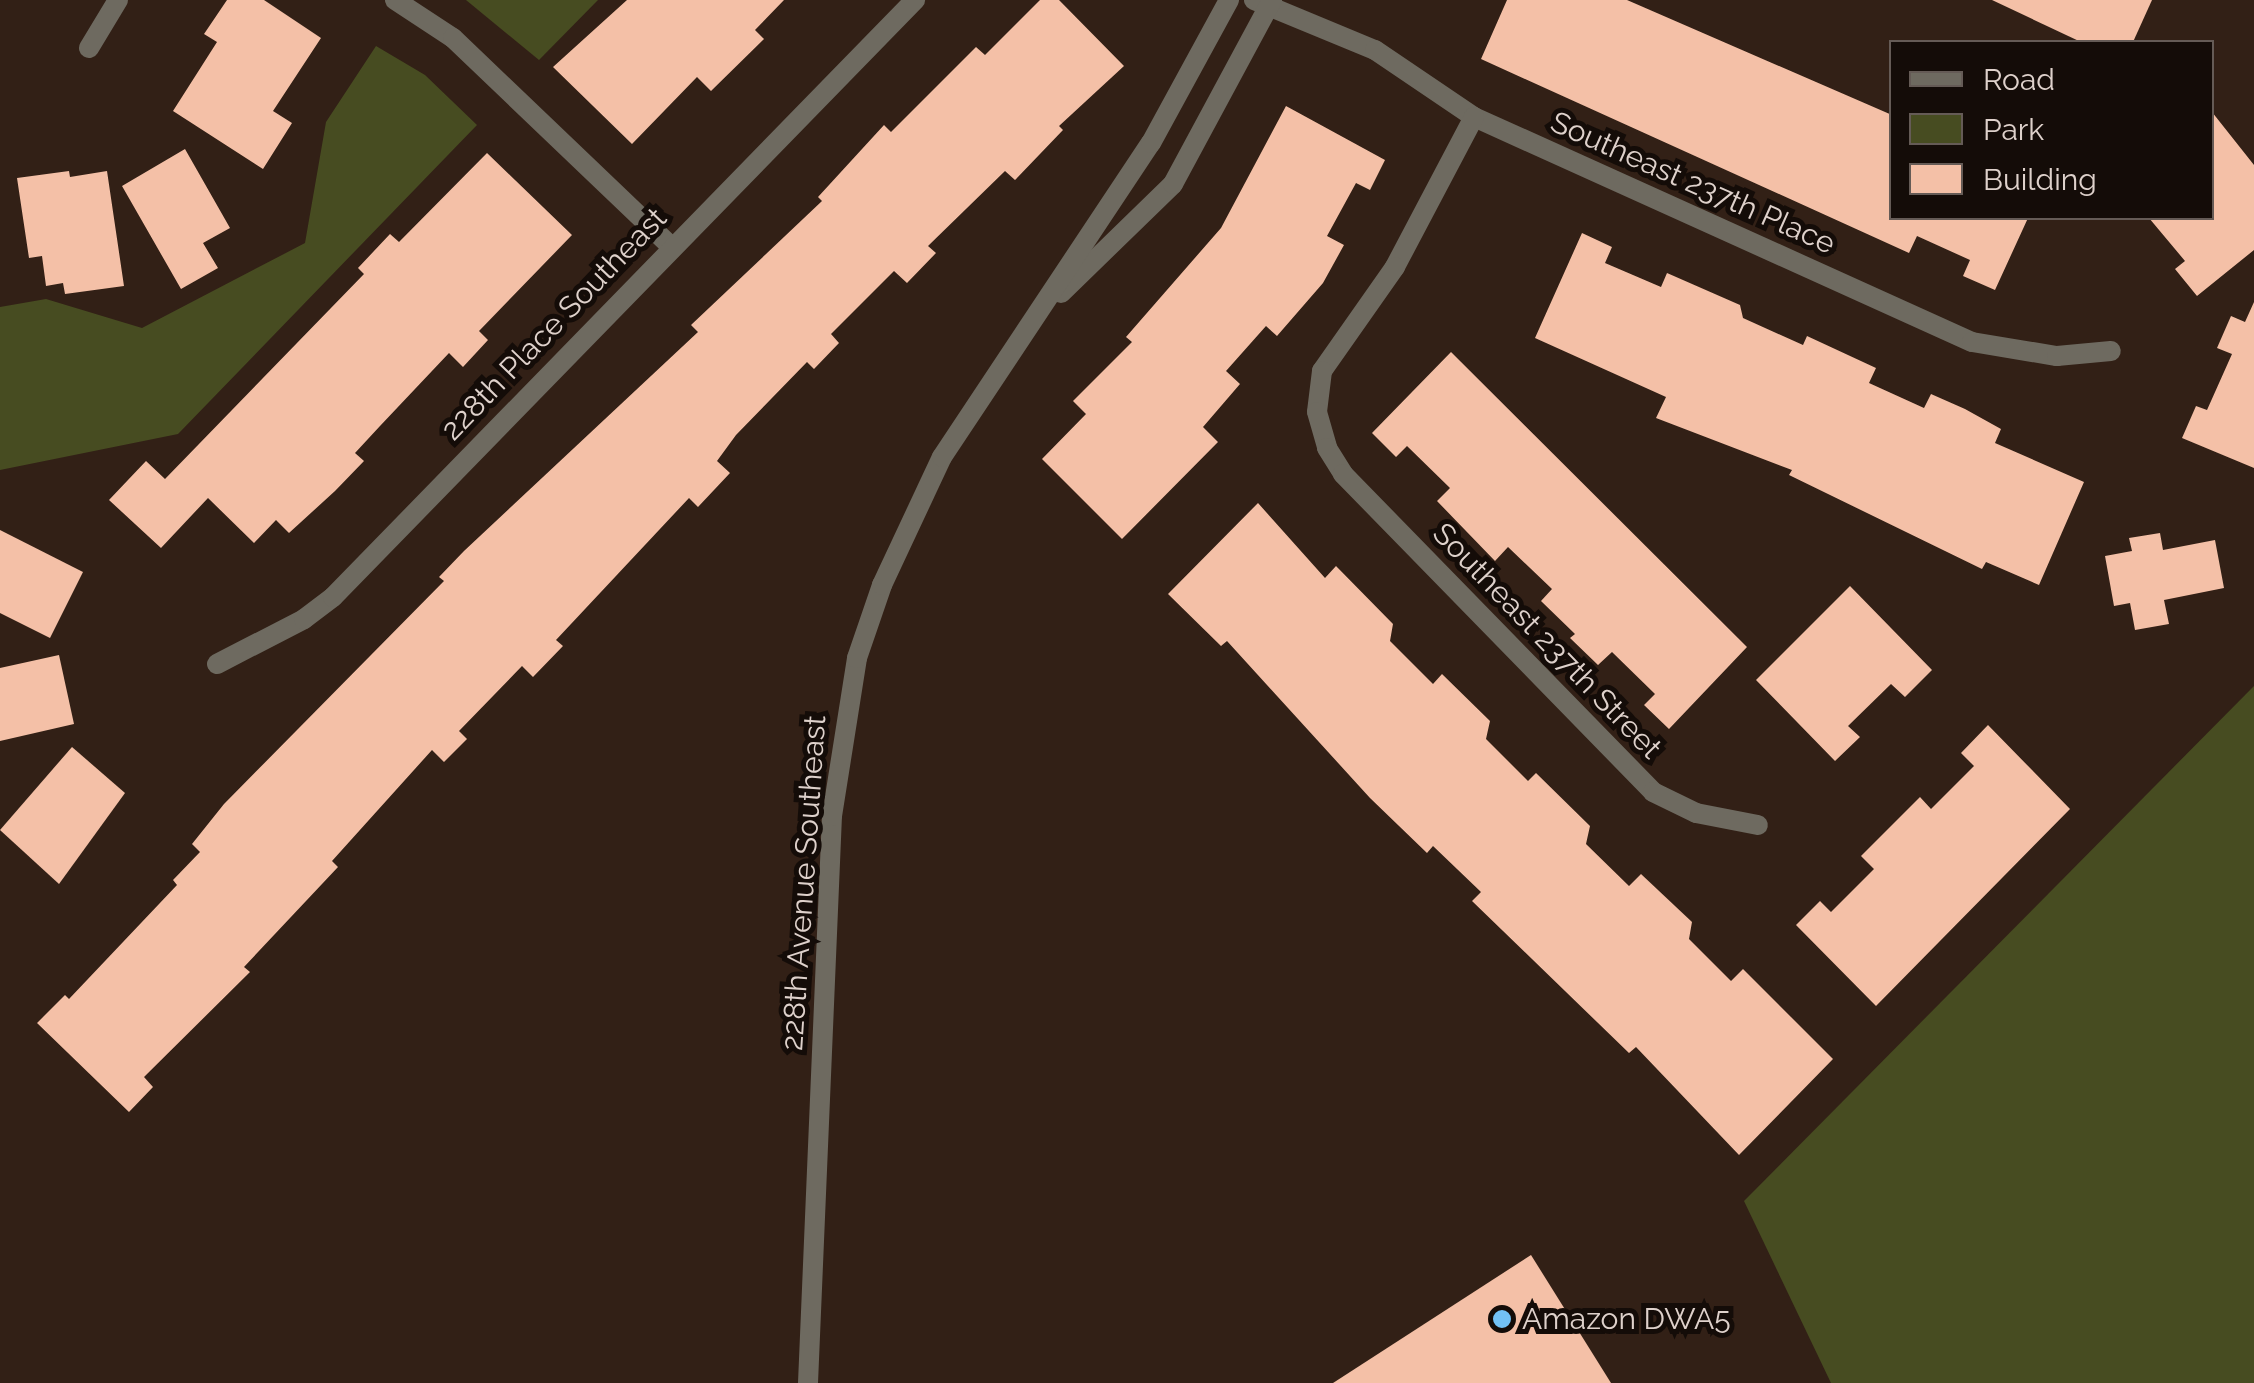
<!DOCTYPE html>
<style>
body{margin:0}
#map{position:relative;width:2254px;height:1383px;overflow:hidden;background:#322016;font-family:Raleway,sans-serif}
div>[style]{position:absolute}
.green>*{inset:0;background:#474c21}
.building>*{inset:0;background:#f4c0a7}
.street>*{height:20px;margin:-10px;padding:0 10px;transform-origin:10px;border-radius:10px;background:#6e6a60}
.dots>*{width:28px;height:28px;translate:-50% -50%;box-sizing:border-box;border:5px solid #140c08;border-radius:50%}
span{translate:-50% -50%;white-space:nowrap;text-align:center;line-height:1.15;-webkit-text-stroke:10px #140c08;paint-order:stroke}
.street-label{font-size:30px;color:#ded1cb}
.poi-label{font-size:30px;color:#ded1cb}
.left{translate:0 -50%;text-align:left}
.legend{position:absolute;left:1889px;top:40px;width:325px;height:180px;box-sizing:border-box;background:#140c08;border:2px solid #655b56;margin:0;padding:12px 18px;list-style:none;font-size:30px;color:#ded1cb}
.legend li{display:flex;align-items:center;gap:20px;height:50px}
.legend b{width:50px;border:2px solid #655b56}
</style>
<div id="map">
<div class="green">
<i style="clip-path:polygon(466px 0,598px 0,539px 60px)"></i>
<i style="clip-path:polygon(376px 46px,425px 75px,477px 125px,178px 434px,0 470px,0 307px,46px 299px,142px 328px,305px 243px,326px 122px)"></i>
<i style="clip-path:polygon(2254px 686px,2254px 1383px,1831px 1383px,1744px 1201px)"></i>
</div>
<div class="building">
<i style="clip-path:polygon(227px 0,264px 0,321px 38px,273px 111px,292px 123px,263px 169px,173px 111px,217px 42px,204px 34px)"></i>
<i style="clip-path:polygon(627px 0,784px 0,755px 30px,764px 39px,711px 91px,697px 77px,632px 144px,553px 67px)"></i>
<i style="clip-path:polygon(1040px 0,1059px 0,1124px 66px,1059px 126px,1063px 130px,1015px 180px,1005px 171px,928px 246px,936px 253px,907px 283px,894px 271px,831px 334px,839px 343px,814px 369px,807px 362px,736px 435px,717px 461px,730px 473px,698px 507px,689px 498px,556px 640px,563px 646px,533px 677px,522px 666px,459px 731px,467px 739px,444px 762px,432px 750px,332px 861px,338px 867px,244px 967px,250px 972px,144px 1077px,153px 1087px,129px 1112px,37px 1023px,65px 995px,69px 999px,177px 885px,173px 880px,200px 852px,192px 844px,224px 804px,444px 581px,439px 577px,464px 551px,698px 332px,691px 325px,822px 201px,818px 197px,884px 125px,891px 132px,976px 47px,985px 55px)"></i>
<i style="clip-path:polygon(1507px 0,1627px 0,1892px 115px,1892px 218px,2028px 218px,1995px 290px,1963px 276px,1970px 260px,1917px 236px,1909px 253px,1481px 59px)"></i>
<i style="clip-path:polygon(1992px 0,2152px 0,2133px 42px,2081px 42px)"></i>
<i style="clip-path:polygon(1286px 106px,1385px 160px,1370px 190px,1356px 183px,1327px 236px,1344px 245px,1323px 283px,1277px 336px,1266px 326px,1226px 371px,1240px 384px,1203px 427px,1218px 442px,1122px 539px,1042px 459px,1086px 414px,1073px 401px,1132px 342px,1126px 337px,1221px 228px)"></i>
<i style="clip-path:polygon(2212px 112px,2254px 165px,2254px 250px,2197px 296px,2175px 269px,2185px 261px,2149px 218px,2212px 218px)"></i>
<i style="clip-path:polygon(185px 149px,230px 228px,203px 243px,218px 268px,181px 289px,122px 186px)"></i>
<i style="clip-path:polygon(487px 153px,572px 235px,479px 331px,488px 340px,463px 367px,449px 353px,380px 426px,355px 453px,364px 461px,335px 491px,289px 533px,276px 520px,254px 543px,208px 498px,161px 548px,109px 500px,146px 461px,165px 479px,364px 274px,358px 268px,390px 234px,399px 242px)"></i>
<i style="clip-path:polygon(69px 171px,70px 177px,107px 171px,124px 286px,65px 294px,63px 283px,46px 286px,42px 256px,29px 258px,17px 178px)"></i>
<i style="clip-path:polygon(1582px 233px,1612px 247px,1605px 263px,1661px 287px,1667px 273px,1740px 305px,1743px 318px,1803px 345px,1807px 336px,1876px 368px,1869px 383px,1924px 408px,1931px 394px,1965px 409px,2001px 429px,1995px 443px,2084px 482px,2039px 585px,1986px 562px,1982px 569px,1789px 475px,1792px 470px,1656px 418px,1666px 397px,1535px 338px)"></i>
<i style="clip-path:polygon(2254px 302px,2254px 468px,2182px 438px,2196px 406px,2207px 410px,2232px 354px,2217px 348px,2231px 316px,2245px 322px)"></i>
<i style="clip-path:polygon(1451px 352px,1747px 647px,1669px 729px,1644px 705px,1655px 694px,1612px 652px,1598px 665px,1570px 638px,1575px 634px,1541px 601px,1552px 589px,1508px 547px,1495px 561px,1437px 501px,1450px 488px,1407px 446px,1396px 457px,1372px 433px)"></i>
<i style="clip-path:polygon(1258px 503px,1325px 578px,1336px 566px,1393px 624px,1390px 641px,1433px 684px,1442px 674px,1490px 721px,1486px 739px,1528px 781px,1536px 773px,1590px 826px,1586px 844px,1629px 886px,1641px 874px,1692px 922px,1689px 939px,1731px 981px,1743px 969px,1833px 1059px,1739px 1155px,1636px 1047px,1629px 1053px,1472px 901px,1481px 892px,1433px 846px,1427px 853px,1370px 798px,1227px 641px,1221px 646px,1168px 594px)"></i>
<i style="clip-path:polygon(0 530px,83px 572px,50px 638px,0 613px)"></i>
<i style="clip-path:polygon(2160px 533px,2163px 550px,2215px 540px,2224px 588px,2164px 600px,2169px 624px,2135px 630px,2130px 603px,2114px 606px,2105px 556px,2132px 551px,2129px 538px)"></i>
<i style="clip-path:polygon(1850px 586px,1932px 670px,1905px 697px,1891px 684px,1848px 726px,1860px 737px,1835px 761px,1756px 680px)"></i>
<i style="clip-path:polygon(59px 655px,74px 724px,0 741px,0 668px)"></i>
<i style="clip-path:polygon(1988px 725px,2070px 809px,1876px 1006px,1796px 925px,1820px 901px,1831px 912px,1874px 869px,1861px 856px,1920px 797px,1931px 809px,1974px 766px,1961px 753px)"></i>
<i style="clip-path:polygon(72px 747px,125px 793px,59px 884px,0 830px)"></i>
<i style="clip-path:polygon(1531px 1255px,1611px 1383px,1333px 1383px)"></i>
</div>
<div class="street">
<i style="left:395px;top:0;width:69px;rotate:33.2deg"></i>
<i style="left:453px;top:38px;width:301px;rotate:43.7deg"></i>
<i style="left:1254px;top:0;width:131px;rotate:22.5deg"></i>
<i style="left:1375px;top:50px;width:120px;rotate:34.1deg"></i>
<i style="left:1474px;top:117px;width:546px;rotate:24.31deg"></i>
<i style="left:1972px;top:342px;width:86px;rotate:9.4deg"></i>
<i style="left:2057px;top:356px;width:54px;rotate:-5.3deg"></i>
<i style="left:89px;top:48px;width:56px;rotate:-58.9deg"></i>
<i style="left:1474px;top:117px;width:170px;rotate:117.8deg"></i>
<i style="left:1395px;top:267px;width:127px;rotate:125.1deg"></i>
<i style="left:1322px;top:371px;width:41px;rotate:97deg"></i>
<i style="left:1317px;top:412px;width:37px;rotate:74deg"></i>
<i style="left:1327px;top:448px;width:31px;rotate:58deg"></i>
<i style="left:1343px;top:474px;width:444px;rotate:45.7deg"></i>
<i style="left:1653px;top:792px;width:48px;rotate:26deg"></i>
<i style="left:1696px;top:813px;width:63px;rotate:11deg"></i>
<i style="left:1061px;top:293px;width:156px;rotate:-44.2deg"></i>
<i style="left:1173px;top:184px;width:209px;rotate:-61.7deg"></i>
<i style="left:217px;top:664px;width:98px;rotate:-27.3deg"></i>
<i style="left:304px;top:619px;width:36px;rotate:-37deg"></i>
<i style="left:333px;top:597px;width:834px;rotate:-45.73deg"></i>
<i style="left:808px;top:1383px;width:568px;rotate:-87.58deg"></i>
<i style="left:832px;top:816px;width:160px;rotate:-81deg"></i>
<i style="left:857px;top:658px;width:77px;rotate:-71.1deg"></i>
<i style="left:882px;top:585px;width:141px;rotate:-64.9deg"></i>
<i style="left:942px;top:457px;width:377px;rotate:-56.4deg"></i>
<i style="left:1151px;top:143px;width:163px;rotate:-61.4deg"></i>
</div>
<div class="dots">
<i style="left:1502px;top:1319px;background:#72c1f5"></i>
</div>
<div class="street-label">
<span style="left:1693px;top:183px;rotate:24deg">Southeast 237th Place</span>
<span style="left:554px;top:324px;rotate:-46deg">228th Place Southeast</span>
<span style="left:1547px;top:641px;rotate:46deg">Southeast 237th Street</span>
<span style="left:804px;top:883px;rotate:-86deg">228th Avenue Southeast</span>
</div>
<div class="poi-label">
<span class="left" style="left:1522px;top:1319px">Amazon DWA5</span>
</div>
<ul class="legend">
<li><b style="height:12px;background:#6e6a60"></b>Road</li>
<li><b style="height:28px;background:#474c21"></b>Park</li>
<li><b style="height:28px;background:#f4c0a7"></b>Building</li>
</ul>
</div>
